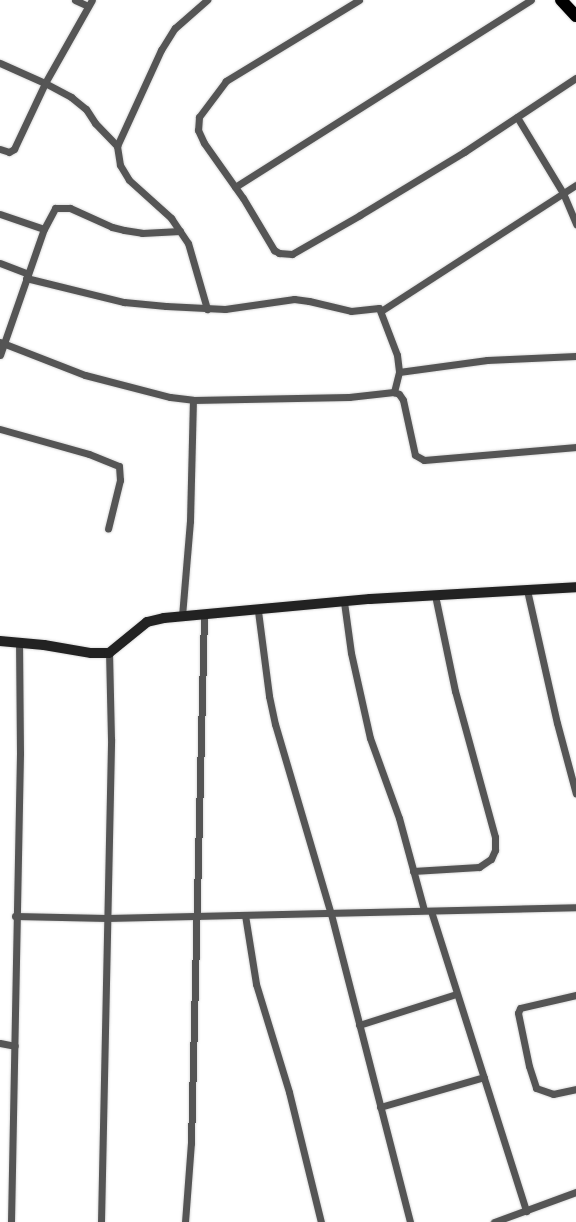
<!DOCTYPE html>
<style>
body{margin:0}
#map{position:relative;width:576px;height:1222px;overflow:hidden;background:#fff;font-family:"Noto Sans",sans-serif}
div>[style]{position:absolute}
.roads{filter:drop-shadow(0 0 1px #dbdbdb) drop-shadow(0 0 1px #dbdbdb)}
.street>*{height:7px;margin:-3.5px;padding:0 3.5px;transform-origin:3.5px;border-radius:3.5px;background:#555}
.secondary>*{height:10px;margin:-5px;padding:0 5px;transform-origin:5px;border-radius:5px;background:#222}
.highway>*{height:12px;margin:-6px;padding:0 6px;transform-origin:6px;border-radius:6px;background:#000}
span{translate:-50% -50%;white-space:nowrap;text-align:center;line-height:1.15;-webkit-text-stroke:4.5px #fff;paint-order:stroke}
</style>
<div id="map">
<div class="roads">
<div class="street">
<i style="left:75px;top:0;width:14px;rotate:25deg"></i>
<i style="left:359px;top:0;width:156px;rotate:148.7deg"></i>
<i style="left:226px;top:81px;width:45px;rotate:126.9deg"></i>
<i style="left:199px;top:117px;width:13px;rotate:94deg"></i>
<i style="left:198px;top:130px;width:14px;rotate:65deg"></i>
<i style="left:204px;top:143px;width:67px;rotate:54.7deg"></i>
<i style="left:243px;top:198px;width:61px;rotate:59.2deg"></i>
<i style="left:274px;top:250px;width:6px;rotate:31deg"></i>
<i style="left:279px;top:253px;width:13px;rotate:4deg"></i>
<i style="left:292px;top:254px;width:78px;rotate:-29.8deg"></i>
<i style="left:360px;top:215px;width:122px;rotate:-31.2deg"></i>
<i style="left:464px;top:152px;width:134px;rotate:-33.5deg"></i>
<i style="left:0;top:63px;width:49px;rotate:24deg"></i>
<i style="left:45px;top:83px;width:30px;rotate:28deg"></i>
<i style="left:71px;top:97px;width:19px;rotate:39deg"></i>
<i style="left:86px;top:109px;width:17px;rotate:57deg"></i>
<i style="left:95px;top:123px;width:32px;rotate:46deg"></i>
<i style="left:117px;top:146px;width:19px;rotate:81deg"></i>
<i style="left:120px;top:165px;width:17px;rotate:59deg"></i>
<i style="left:129px;top:180px;width:57px;rotate:42.1deg"></i>
<i style="left:171px;top:218px;width:30px;rotate:56deg"></i>
<i style="left:188px;top:243px;width:69px;rotate:73.9deg"></i>
<i style="left:517px;top:117px;width:89px;rotate:58.8deg"></i>
<i style="left:563px;top:193px;width:34px;rotate:67deg"></i>
<i style="left:117px;top:146px;width:106px;rotate:-65.4deg"></i>
<i style="left:161px;top:50px;width:26px;rotate:-58deg"></i>
<i style="left:175px;top:28px;width:43px;rotate:-41.2deg"></i>
<i style="left:0;top:149px;width:9px;rotate:18deg"></i>
<i style="left:9px;top:152px;width:6px;rotate:-31deg"></i>
<i style="left:14px;top:149px;width:73px;rotate:-64.8deg"></i>
<i style="left:45px;top:83px;width:95px;rotate:-60.5deg"></i>
<i style="left:235px;top:187px;width:350px;rotate:-32.3deg"></i>
<i style="left:0;top:214px;width:46px;rotate:18.8deg"></i>
<i style="left:0;top:263px;width:30px;rotate:21deg"></i>
<i style="left:26px;top:278px;width:101px;rotate:13.8deg"></i>
<i style="left:124px;top:302px;width:42px;rotate:5.4deg"></i>
<i style="left:166px;top:306px;width:59px;rotate:2.9deg"></i>
<i style="left:225px;top:309px;width:70px;rotate:-8.2deg"></i>
<i style="left:294px;top:299px;width:15px;rotate:8deg"></i>
<i style="left:309px;top:301px;width:43px;rotate:13.4deg"></i>
<i style="left:351px;top:311px;width:28px;rotate:-6deg"></i>
<i style="left:379px;top:308px;width:50px;rotate:69deg"></i>
<i style="left:397px;top:355px;width:17px;rotate:83deg"></i>
<i style="left:399px;top:372px;width:21px;rotate:104deg"></i>
<i style="left:381px;top:311px;width:232px;rotate:-32.9deg"></i>
<i style="left:0;top:342px;width:91px;rotate:21.2deg"></i>
<i style="left:85px;top:375px;width:88px;rotate:14.5deg"></i>
<i style="left:170px;top:397px;width:23px;rotate:7deg"></i>
<i style="left:193px;top:400px;width:156px;rotate:-1.1deg"></i>
<i style="left:349px;top:397px;width:45px;rotate:-6.3deg"></i>
<i style="left:394px;top:392px;width:5px;rotate:22deg"></i>
<i style="left:399px;top:394px;width:7px;rotate:56deg"></i>
<i style="left:403px;top:400px;width:56px;rotate:77.7deg"></i>
<i style="left:415px;top:455px;width:10px;rotate:29deg"></i>
<i style="left:424px;top:460px;width:153px;rotate:-4.9deg"></i>
<i style="left:0;top:355px;width:133px;rotate:-70.8deg"></i>
<i style="left:44px;top:229px;width:24px;rotate:-62deg"></i>
<i style="left:55px;top:208px;width:15px"></i>
<i style="left:70px;top:208px;width:46px;rotate:24.3deg"></i>
<i style="left:112px;top:227px;width:12px;rotate:14deg"></i>
<i style="left:124px;top:230px;width:18px;rotate:9deg"></i>
<i style="left:142px;top:233px;width:38px;rotate:-3deg"></i>
<i style="left:399px;top:372px;width:89px;rotate:-7.8deg"></i>
<i style="left:487px;top:360px;width:89px;rotate:-2.6deg"></i>
<i style="left:0;top:429px;width:92px;rotate:15.7deg"></i>
<i style="left:89px;top:454px;width:32px;rotate:22deg"></i>
<i style="left:119px;top:466px;width:14px;rotate:86deg"></i>
<i style="left:120px;top:480px;width:50px;rotate:103.8deg"></i>
<i style="left:527px;top:590px;width:136px;rotate:77.3deg"></i>
<i style="left:557px;top:723px;width:73px;rotate:75deg"></i>
<i style="left:344px;top:602px;width:51px;rotate:82.2deg"></i>
<i style="left:351px;top:653px;width:87px;rotate:77.4deg"></i>
<i style="left:370px;top:738px;width:85px;rotate:70.1deg"></i>
<i style="left:399px;top:818px;width:95px;rotate:74.8deg"></i>
<i style="left:258px;top:611px;width:86px;rotate:82.6deg"></i>
<i style="left:269px;top:696px;width:29px;rotate:78deg"></i>
<i style="left:275px;top:724px;width:198px;rotate:73.6deg"></i>
<i style="left:331px;top:914px;width:318px;rotate:75.6deg"></i>
<i style="left:182px;top:616px;width:95px;rotate:-85.2deg"></i>
<i style="left:190px;top:521px;width:121px;rotate:-88.6deg"></i>
<i style="left:413px;top:871px;width:66px;rotate:-3.5deg"></i>
<i style="left:479px;top:867px;width:14px;rotate:-34deg"></i>
<i style="left:491px;top:859px;width:10px;rotate:-66deg"></i>
<i style="left:495px;top:850px;width:13px;rotate:-90deg"></i>
<i style="left:495px;top:837px;width:151px;rotate:-105.3deg"></i>
<i style="left:455px;top:691px;width:98px;rotate:-101.8deg"></i>
<i style="left:431px;top:911px;width:315px;rotate:72.4deg"></i>
<i style="left:245px;top:915px;width:70px;rotate:80.9deg"></i>
<i style="left:256px;top:984px;width:113px;rotate:73deg"></i>
<i style="left:289px;top:1092px;width:134px;rotate:76.2deg"></i>
<i style="left:15px;top:916px;width:92px;rotate:1.2deg"></i>
<i style="left:107px;top:918px;width:469px;rotate:-1.3deg"></i>
<i style="left:576px;top:995px;width:57px;rotate:166.9deg"></i>
<i style="left:520px;top:1008px;width:5px;rotate:112deg"></i>
<i style="left:518px;top:1013px;width:54px;rotate:78.3deg"></i>
<i style="left:529px;top:1066px;width:23px;rotate:72deg"></i>
<i style="left:536px;top:1088px;width:18px;rotate:19deg"></i>
<i style="left:553px;top:1094px;width:24px;rotate:-12deg"></i>
<i style="left:359px;top:1025px;width:102px;rotate:-17.7deg"></i>
<i style="left:0;top:1043px;width:15px;rotate:11deg"></i>
<i style="left:380px;top:1107px;width:108px;rotate:-16.1deg"></i>
<i style="left:11px;top:1222px;width:469px;rotate:-88.9deg"></i>
<i style="left:20px;top:753px;width:110px;rotate:-90.5deg"></i>
<i style="left:101px;top:1222px;width:483px;rotate:-88.8deg"></i>
<i style="left:111px;top:739px;width:86px;rotate:-91.3deg"></i>
<i style="left:185px;top:1222px;width:79px;rotate:-85.7deg"></i>
<i style="left:191px;top:1143px;width:528px;rotate:-88.59deg"></i>
<i style="left:494px;top:1222px;width:87px;rotate:-20.1deg"></i>
</div>
<div class="secondary">
<i style="left:0;top:641px;width:44px;rotate:5.2deg"></i>
<i style="left:44px;top:645px;width:48px;rotate:9.7deg"></i>
<i style="left:91px;top:653px;width:18px"></i>
<i style="left:109px;top:653px;width:49px;rotate:-39.2deg"></i>
<i style="left:147px;top:622px;width:17px;rotate:-13deg"></i>
<i style="left:164px;top:618px;width:207px;rotate:-5.3deg"></i>
<i style="left:370px;top:599px;width:206px;rotate:-3.3deg"></i>
</div>
<div class="highway">
<i style="left:561px;top:0;width:22px;rotate:47deg"></i>
</div>
</div>
</div>
